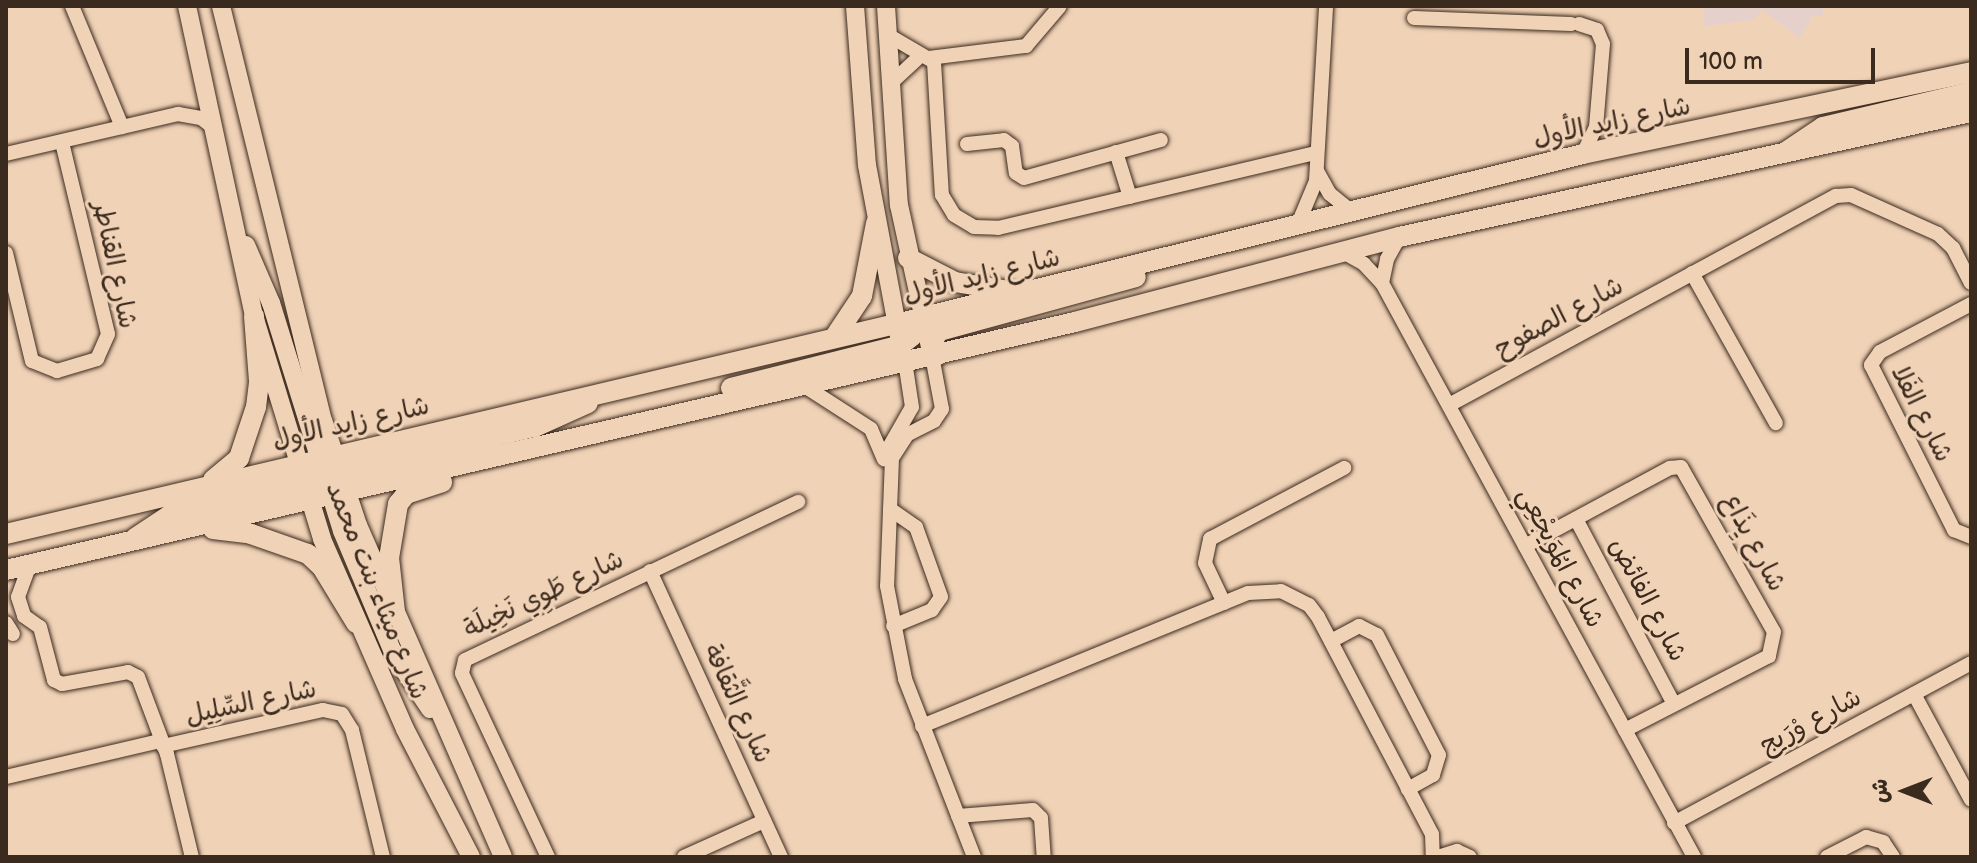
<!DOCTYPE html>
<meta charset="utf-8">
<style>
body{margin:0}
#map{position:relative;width:1977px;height:863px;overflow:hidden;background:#f0d2b6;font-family:"Balsamiq Sans","Playpen Sans Arabic",sans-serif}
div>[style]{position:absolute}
.built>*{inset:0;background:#e6d0cc}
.roads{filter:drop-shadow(0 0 2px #3b2a1e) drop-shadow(0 0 2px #3b2a1e)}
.street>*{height:14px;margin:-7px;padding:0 7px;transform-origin:7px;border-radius:7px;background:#f0d2b6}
.secondary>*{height:18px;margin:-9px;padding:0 9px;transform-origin:9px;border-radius:9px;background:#f0d2b6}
.primary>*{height:20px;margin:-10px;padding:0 10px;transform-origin:10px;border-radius:10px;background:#f0d2b6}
span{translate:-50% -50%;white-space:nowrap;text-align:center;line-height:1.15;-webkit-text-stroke:6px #f0d2b6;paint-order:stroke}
.street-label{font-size:26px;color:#3b2a1e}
.frame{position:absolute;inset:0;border:8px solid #3b2a1e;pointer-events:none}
.north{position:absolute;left:1865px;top:751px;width:80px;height:80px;-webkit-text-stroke:6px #f0d2b6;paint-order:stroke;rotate:270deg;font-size:22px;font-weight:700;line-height:32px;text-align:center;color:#3b2a1e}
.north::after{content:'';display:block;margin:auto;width:28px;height:36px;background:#3b2a1e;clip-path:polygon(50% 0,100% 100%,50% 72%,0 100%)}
.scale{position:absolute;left:1685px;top:48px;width:190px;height:36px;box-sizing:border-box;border:4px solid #3b2a1e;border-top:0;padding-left:10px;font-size:24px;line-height:28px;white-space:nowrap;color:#3b2a1e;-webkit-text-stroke:6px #f0d2b6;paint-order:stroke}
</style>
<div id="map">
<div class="built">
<i style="clip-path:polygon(1704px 6px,1823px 6px,1823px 15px,1813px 15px,1800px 38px,1762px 10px,1753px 20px,1704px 26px)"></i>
</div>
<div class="roads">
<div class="street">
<i style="left:72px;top:6px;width:131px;rotate:67.5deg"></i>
<i style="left:1414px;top:18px;width:157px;rotate:2.2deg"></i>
<i style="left:1579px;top:24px;width:19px;rotate:18deg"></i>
<i style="left:1597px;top:30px;width:15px;rotate:67deg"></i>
<i style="left:1603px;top:44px;width:83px;rotate:94.8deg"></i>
<i style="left:1596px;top:127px;width:30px;rotate:116deg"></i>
<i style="left:888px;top:35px;width:53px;rotate:30.4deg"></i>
<i style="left:934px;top:62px;width:133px;rotate:86.6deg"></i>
<i style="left:942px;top:195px;width:23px;rotate:59deg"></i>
<i style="left:954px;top:215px;width:23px;rotate:31deg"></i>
<i style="left:974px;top:227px;width:24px;rotate:2deg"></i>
<i style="left:998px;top:228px;width:327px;rotate:-13.3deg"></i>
<i style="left:929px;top:58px;width:98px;rotate:-7.1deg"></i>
<i style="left:1026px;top:46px;width:52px;rotate:-49.6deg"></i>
<i style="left:890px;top:84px;width:41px;rotate:-43deg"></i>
<i style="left:967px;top:144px;width:37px;rotate:-6deg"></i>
<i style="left:1004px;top:140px;width:10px;rotate:37deg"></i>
<i style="left:1012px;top:146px;width:27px;rotate:82deg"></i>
<i style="left:1016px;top:173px;width:9px;rotate:32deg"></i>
<i style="left:1024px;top:178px;width:142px;rotate:-15.5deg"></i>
<i style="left:1116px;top:152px;width:47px;rotate:72.7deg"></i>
<i style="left:6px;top:154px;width:177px;rotate:-13.1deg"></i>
<i style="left:178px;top:114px;width:23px;rotate:10deg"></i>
<i style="left:201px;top:118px;width:16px;rotate:38deg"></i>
<i style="left:1317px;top:171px;width:26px;rotate:61deg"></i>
<i style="left:1330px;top:194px;width:26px;rotate:39deg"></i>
<i style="left:1298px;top:224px;width:47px;rotate:-67.3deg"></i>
<i style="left:1316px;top:181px;width:175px;rotate:-86.7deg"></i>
<i style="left:1341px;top:251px;width:26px;rotate:29deg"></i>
<i style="left:1364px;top:264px;width:26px;rotate:47deg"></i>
<i style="left:1382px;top:283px;width:653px;rotate:61.47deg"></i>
<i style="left:6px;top:253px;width:111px;rotate:76.5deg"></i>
<i style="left:32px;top:361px;width:27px;rotate:22deg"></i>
<i style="left:57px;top:371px;width:42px;rotate:-16.7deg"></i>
<i style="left:97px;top:359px;width:27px;rotate:-66deg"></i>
<i style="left:108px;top:334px;width:197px;rotate:-103.5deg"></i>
<i style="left:1692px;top:273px;width:172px;rotate:60.8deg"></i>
<i style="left:1382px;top:283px;width:25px;rotate:-78deg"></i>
<i style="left:1387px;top:259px;width:25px;rotate:-61deg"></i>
<i style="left:1971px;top:304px;width:103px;rotate:152.2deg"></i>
<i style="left:1880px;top:352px;width:16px;rotate:125deg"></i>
<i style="left:1871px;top:365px;width:185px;rotate:63.3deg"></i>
<i style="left:1954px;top:530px;width:18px;rotate:22deg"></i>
<i style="left:932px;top:356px;width:54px;rotate:79.3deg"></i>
<i style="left:942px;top:409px;width:14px;rotate:124deg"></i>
<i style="left:934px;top:421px;width:30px;rotate:153deg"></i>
<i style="left:907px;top:435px;width:27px;rotate:123deg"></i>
<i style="left:892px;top:458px;width:128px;rotate:92.2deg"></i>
<i style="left:887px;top:586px;width:95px;rotate:79deg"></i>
<i style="left:905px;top:679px;width:191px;rotate:68.8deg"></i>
<i style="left:803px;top:385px;width:81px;rotate:32.9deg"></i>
<i style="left:871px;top:429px;width:33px;rotate:67deg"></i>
<i style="left:1449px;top:405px;width:440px;rotate:-28.4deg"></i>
<i style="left:1836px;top:196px;width:15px;rotate:-4deg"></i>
<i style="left:1851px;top:195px;width:95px;rotate:24.1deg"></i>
<i style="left:1938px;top:234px;width:21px;rotate:43deg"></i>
<i style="left:1953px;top:248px;width:39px;rotate:63deg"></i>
<i style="left:888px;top:449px;width:48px;rotate:-60.3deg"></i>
<i style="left:912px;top:407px;width:47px;rotate:-98.7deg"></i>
<i style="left:890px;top:509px;width:32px;rotate:35deg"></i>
<i style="left:916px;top:527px;width:74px;rotate:70.3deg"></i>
<i style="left:941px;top:597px;width:16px;rotate:125deg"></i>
<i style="left:932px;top:610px;width:42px;rotate:157.7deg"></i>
<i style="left:1576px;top:519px;width:209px;rotate:62.1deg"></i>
<i style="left:1525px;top:546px;width:165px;rotate:-28.3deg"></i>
<i style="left:1670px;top:468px;width:11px;rotate:-5deg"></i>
<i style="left:1681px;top:467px;width:189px;rotate:60.6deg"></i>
<i style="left:1774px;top:632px;width:25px;rotate:102deg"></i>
<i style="left:1769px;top:656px;width:162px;rotate:152.8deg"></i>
<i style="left:30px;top:564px;width:35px;rotate:110deg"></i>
<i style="left:18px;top:597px;width:20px;rotate:72deg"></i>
<i style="left:24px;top:616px;width:19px;rotate:35deg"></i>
<i style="left:40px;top:627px;width:55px;rotate:75.2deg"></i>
<i style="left:54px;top:680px;width:9px;rotate:27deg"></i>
<i style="left:62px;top:684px;width:67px;rotate:-10.3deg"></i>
<i style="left:128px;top:672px;width:11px;rotate:27deg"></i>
<i style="left:138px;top:677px;width:82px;rotate:69.4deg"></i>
<i style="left:167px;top:754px;width:106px;rotate:76.4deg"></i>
<i style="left:650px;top:571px;width:315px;rotate:65.4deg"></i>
<i style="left:1224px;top:603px;width:44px;rotate:-115.4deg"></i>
<i style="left:1205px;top:563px;width:25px;rotate:-78deg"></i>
<i style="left:1210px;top:539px;width:152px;rotate:-27.9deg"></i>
<i style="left:6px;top:623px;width:13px;rotate:58deg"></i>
<i style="left:1331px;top:641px;width:32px;rotate:-28deg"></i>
<i style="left:1359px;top:626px;width:20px;rotate:27deg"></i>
<i style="left:1377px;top:635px;width:135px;rotate:62.7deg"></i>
<i style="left:1439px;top:755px;width:21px;rotate:107deg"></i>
<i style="left:1433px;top:775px;width:29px;rotate:151deg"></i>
<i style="left:1914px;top:694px;width:120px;rotate:61.7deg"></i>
<i style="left:922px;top:726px;width:352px;rotate:-22.2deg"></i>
<i style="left:1248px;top:593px;width:33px;rotate:-3deg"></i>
<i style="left:1281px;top:591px;width:31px;rotate:27deg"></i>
<i style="left:1309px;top:605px;width:15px;rotate:53deg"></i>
<i style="left:1318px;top:617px;width:245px;rotate:62.3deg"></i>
<i style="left:1432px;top:834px;width:23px;rotate:88deg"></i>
<i style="left:163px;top:746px;width:164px;rotate:-12.7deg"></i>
<i style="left:323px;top:710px;width:19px;rotate:12deg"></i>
<i style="left:342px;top:714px;width:19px;rotate:58deg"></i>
<i style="left:352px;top:730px;width:131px;rotate:76.3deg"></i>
<i style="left:6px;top:777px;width:158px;rotate:-13.2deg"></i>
<i style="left:958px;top:816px;width:75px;rotate:-4.6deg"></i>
<i style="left:1033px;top:810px;width:11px;rotate:45deg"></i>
<i style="left:1041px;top:818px;width:39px;rotate:86deg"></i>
<i style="left:1674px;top:823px;width:337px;rotate:-28.3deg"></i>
<i style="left:548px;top:857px;width:203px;rotate:-115.1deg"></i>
<i style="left:462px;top:673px;width:13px;rotate:-77deg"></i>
<i style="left:465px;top:660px;width:369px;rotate:-25.4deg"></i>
<i style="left:684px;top:857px;width:88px;rotate:-24.2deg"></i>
<i style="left:1438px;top:857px;width:20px;rotate:-18deg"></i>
<i style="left:1457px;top:851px;width:14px;rotate:25deg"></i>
<i style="left:1827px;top:857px;width:44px;rotate:-27.1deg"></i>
<i style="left:1866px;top:837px;width:18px;rotate:16deg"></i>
<i style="left:1883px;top:842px;width:18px;rotate:56deg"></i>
</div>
<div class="secondary">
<i style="left:187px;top:6px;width:317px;rotate:77.8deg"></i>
<i style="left:254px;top:316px;width:233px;rotate:73deg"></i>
<i style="left:322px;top:539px;width:207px;rotate:66.4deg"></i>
<i style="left:405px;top:729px;width:144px;rotate:62.7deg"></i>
<i style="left:221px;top:6px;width:426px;rotate:76.2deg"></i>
<i style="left:323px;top:420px;width:111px;rotate:71.6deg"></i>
<i style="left:358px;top:525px;width:362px;rotate:66.4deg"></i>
<i style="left:855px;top:6px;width:159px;rotate:85.7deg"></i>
<i style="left:867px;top:165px;width:174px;rotate:79.4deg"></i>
<i style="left:886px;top:6px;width:199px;rotate:86.3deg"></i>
<i style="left:899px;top:205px;width:155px;rotate:77.7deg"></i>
<i style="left:246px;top:245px;width:63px;rotate:66.7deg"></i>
<i style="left:271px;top:303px;width:239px;rotate:72.7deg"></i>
<i style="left:342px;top:531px;width:134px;rotate:67.2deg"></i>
<i style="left:394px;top:655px;width:65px;rotate:56.3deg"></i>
</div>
<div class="primary">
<i style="left:1787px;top:151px;width:43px;rotate:-33.7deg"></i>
<i style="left:1823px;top:127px;width:152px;rotate:-13.3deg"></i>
<i style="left:908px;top:258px;width:53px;rotate:27.1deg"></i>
<i style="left:955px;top:282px;width:55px;rotate:9.5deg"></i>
<i style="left:834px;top:338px;width:50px;rotate:-56.3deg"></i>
<i style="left:862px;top:296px;width:74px;rotate:-79.1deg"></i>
<i style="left:938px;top:355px;width:14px;rotate:-115deg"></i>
<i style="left:932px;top:342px;width:13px;rotate:-58deg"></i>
<i style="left:939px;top:331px;width:204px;rotate:-15.3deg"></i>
<i style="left:731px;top:388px;width:175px;rotate:-14.2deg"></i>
<i style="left:901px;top:345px;width:14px;rotate:-39deg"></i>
<i style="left:912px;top:336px;width:21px;rotate:-62deg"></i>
<i style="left:213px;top:480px;width:34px;rotate:-40deg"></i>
<i style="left:239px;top:458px;width:54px;rotate:-71.6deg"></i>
<i style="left:256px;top:407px;width:26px;rotate:-83deg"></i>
<i style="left:259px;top:381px;width:65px;rotate:-94.4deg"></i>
<i style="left:213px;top:529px;width:38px;rotate:7deg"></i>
<i style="left:251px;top:534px;width:60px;rotate:19.3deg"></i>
<i style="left:308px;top:554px;width:19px;rotate:43deg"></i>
<i style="left:322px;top:567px;width:66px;rotate:58.7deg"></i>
<i style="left:6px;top:534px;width:914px;rotate:-13.28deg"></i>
<i style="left:896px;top:324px;width:708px;rotate:-13.9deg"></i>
<i style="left:1583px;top:154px;width:397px;rotate:-11.9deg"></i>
<i style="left:135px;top:538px;width:42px;rotate:-33.3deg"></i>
<i style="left:170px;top:515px;width:375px;rotate:-13.6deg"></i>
<i style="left:535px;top:427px;width:58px;rotate:-24.4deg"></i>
<i style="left:6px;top:570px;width:1097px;rotate:-13.06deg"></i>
<i style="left:1075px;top:322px;width:335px;rotate:-14.7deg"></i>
<i style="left:1399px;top:237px;width:585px;rotate:-12.33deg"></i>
<i style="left:395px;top:612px;width:54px;rotate:-96.3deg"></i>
<i style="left:389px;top:558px;width:55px;rotate:-80.5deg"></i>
<i style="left:398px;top:504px;width:13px;rotate:-51deg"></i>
<i style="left:406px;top:494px;width:38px;rotate:-18deg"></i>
</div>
</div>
<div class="street-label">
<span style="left:1612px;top:123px;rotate:-12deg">شارع زايد الأول</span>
<span style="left:114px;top:265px;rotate:78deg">شارع القناطر</span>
<span style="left:982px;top:277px;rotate:-14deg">شارع زايد الأول</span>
<span style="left:1559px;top:318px;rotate:-28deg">شارع الصفوح</span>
<span style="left:1921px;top:414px;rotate:63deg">شارع الفَلا</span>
<span style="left:351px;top:424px;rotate:-13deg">شارع زايد الأول</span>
<span style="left:1753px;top:543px;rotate:62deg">شارع يِذَاع</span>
<span style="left:1560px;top:558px;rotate:62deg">شارع المُوَيجْعِي</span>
<span style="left:376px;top:591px;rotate:68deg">شارع ميثاء بنت محمد</span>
<span style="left:544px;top:595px;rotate:-25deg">شارع طَوِي نَخِيلَة</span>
<span style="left:1647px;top:600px;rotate:62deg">شارع الفائض</span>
<span style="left:251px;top:703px;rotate:-12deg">شارع السِّلِيل</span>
<span style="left:737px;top:704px;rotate:65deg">شارع الثَّقافة</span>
<span style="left:1811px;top:722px;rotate:-28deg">شارع وْرَيج</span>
</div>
<div class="frame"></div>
<div class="north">ش</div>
<div class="scale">100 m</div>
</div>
